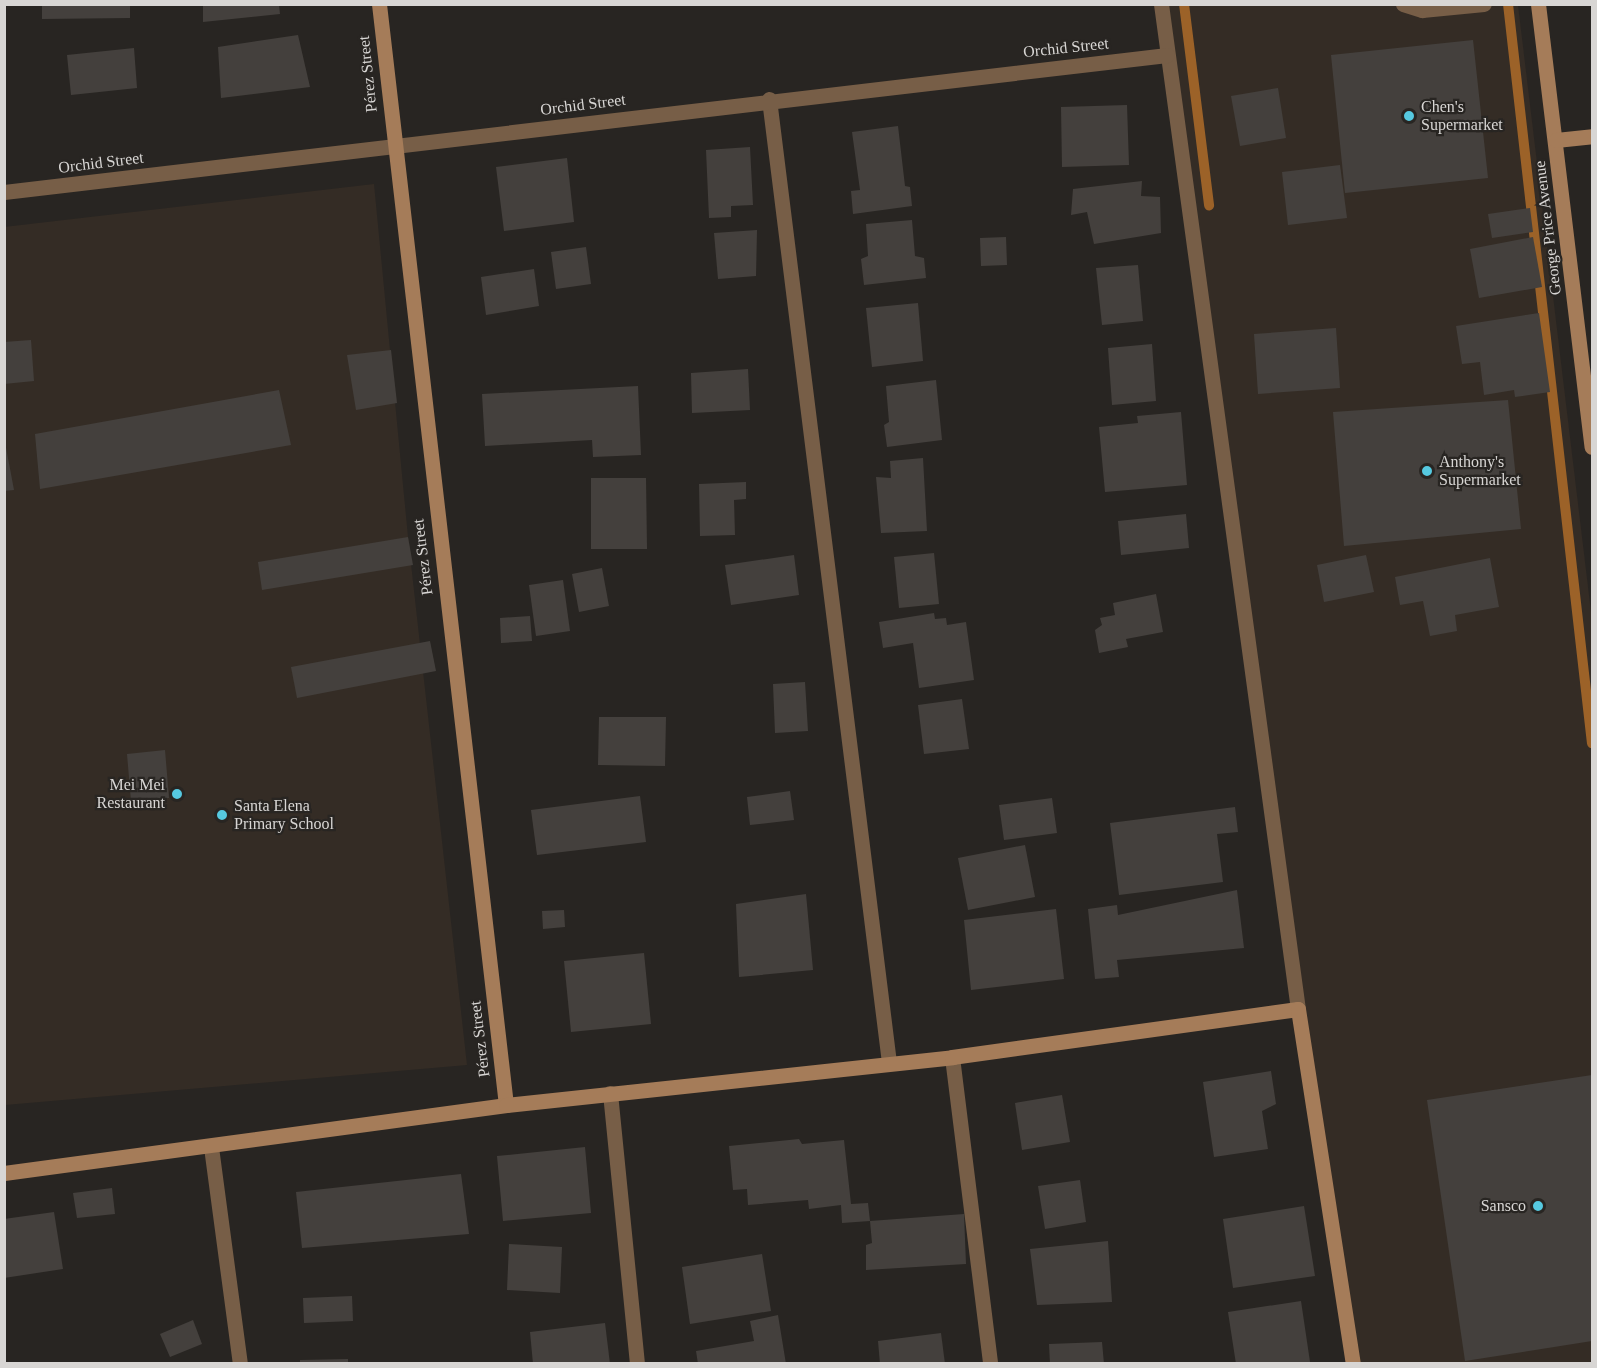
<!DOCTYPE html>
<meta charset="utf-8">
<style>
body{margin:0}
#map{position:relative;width:1597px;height:1368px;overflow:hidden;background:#282522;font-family:Georgia,serif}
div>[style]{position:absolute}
.built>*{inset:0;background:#342c25}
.stream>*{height:10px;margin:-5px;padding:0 5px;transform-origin:5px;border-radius:5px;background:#9c6228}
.building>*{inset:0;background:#44403d}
.lane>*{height:15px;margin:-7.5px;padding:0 7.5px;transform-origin:7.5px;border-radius:7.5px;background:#775e47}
.street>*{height:15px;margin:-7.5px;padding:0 7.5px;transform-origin:7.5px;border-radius:7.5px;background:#775e47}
.secondary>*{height:15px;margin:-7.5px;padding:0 7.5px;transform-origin:7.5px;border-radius:7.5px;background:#a57c59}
.dots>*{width:16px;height:16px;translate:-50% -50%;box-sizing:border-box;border:3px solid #282522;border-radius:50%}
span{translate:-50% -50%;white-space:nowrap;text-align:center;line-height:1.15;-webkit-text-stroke:4.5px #282522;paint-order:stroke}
.street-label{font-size:16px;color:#d8d6d4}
.poi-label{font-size:16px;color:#d8d6d4}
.left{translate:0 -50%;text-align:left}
.right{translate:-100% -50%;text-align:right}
.frame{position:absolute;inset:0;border:6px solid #d8d6d4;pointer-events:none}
</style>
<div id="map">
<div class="built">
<i style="clip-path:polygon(1159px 5px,1518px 5px,1592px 620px,1592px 1363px,1355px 1363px)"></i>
<i style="clip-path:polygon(374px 184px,408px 537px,467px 1065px,5px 1105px,4px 227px)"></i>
</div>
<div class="stream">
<i style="left:1184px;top:4px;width:203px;rotate:82.9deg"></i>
<i style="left:1508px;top:4px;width:744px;rotate:83.52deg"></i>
</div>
<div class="building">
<i style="clip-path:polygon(42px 4px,130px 4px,130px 18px,42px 19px)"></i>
<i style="clip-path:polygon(203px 5px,279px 5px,280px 14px,203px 22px)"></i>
<i style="clip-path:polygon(298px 35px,310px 87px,221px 98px,218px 47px)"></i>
<i style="clip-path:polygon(1473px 40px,1488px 178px,1345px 193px,1331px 55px)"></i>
<i style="clip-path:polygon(134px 48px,137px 88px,71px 95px,67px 55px)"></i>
<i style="clip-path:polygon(1278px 88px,1286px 138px,1240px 146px,1231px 96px)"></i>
<i style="clip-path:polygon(1127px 105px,1129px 165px,1062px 167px,1061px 107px)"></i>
<i style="clip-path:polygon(898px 126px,905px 186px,910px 187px,912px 206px,853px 214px,851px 191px,860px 190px,852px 132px)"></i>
<i style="clip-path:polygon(750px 147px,753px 205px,731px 206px,731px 217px,709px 218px,706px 150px)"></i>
<i style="clip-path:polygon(567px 158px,574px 222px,504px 231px,496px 167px)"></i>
<i style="clip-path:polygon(1340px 165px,1347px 218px,1288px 225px,1282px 172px)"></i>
<i style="clip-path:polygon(1142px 181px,1141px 196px,1160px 197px,1161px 233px,1094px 244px,1087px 212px,1071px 215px,1073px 189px)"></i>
<i style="clip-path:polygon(1530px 208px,1533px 232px,1492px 238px,1488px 214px)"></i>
<i style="clip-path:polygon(912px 220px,915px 256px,924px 258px,926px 278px,864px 285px,861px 259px,868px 256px,866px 224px)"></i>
<i style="clip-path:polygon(757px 230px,756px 276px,718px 279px,714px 233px)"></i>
<i style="clip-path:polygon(1006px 237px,1007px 265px,981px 266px,980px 238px)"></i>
<i style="clip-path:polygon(1533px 237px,1542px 287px,1479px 298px,1470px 249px)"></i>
<i style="clip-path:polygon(586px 247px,591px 284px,556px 289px,551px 252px)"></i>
<i style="clip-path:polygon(1138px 265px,1143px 321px,1102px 325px,1096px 268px)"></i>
<i style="clip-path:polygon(534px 269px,539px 306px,486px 315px,481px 277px)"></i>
<i style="clip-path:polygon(918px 303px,923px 361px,872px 367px,866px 308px)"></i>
<i style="clip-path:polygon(1539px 313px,1550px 392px,1515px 397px,1514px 390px,1484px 395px,1480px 362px,1462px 364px,1456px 326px)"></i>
<i style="clip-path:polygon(1336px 328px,1340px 388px,1258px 394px,1254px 334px)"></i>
<i style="clip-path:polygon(31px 340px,34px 381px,4px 384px,4px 342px)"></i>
<i style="clip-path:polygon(1152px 344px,1156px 401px,1112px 405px,1108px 348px)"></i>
<i style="clip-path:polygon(391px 350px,397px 403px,356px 410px,347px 355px)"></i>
<i style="clip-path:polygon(748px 369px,750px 410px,692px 413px,691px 373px)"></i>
<i style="clip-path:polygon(936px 380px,942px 440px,887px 447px,884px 425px,889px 422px,886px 386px)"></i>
<i style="clip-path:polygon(638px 386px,641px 455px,593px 457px,592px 440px,485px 446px,482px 394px)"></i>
<i style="clip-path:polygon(279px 390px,291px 445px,40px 489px,35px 434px)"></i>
<i style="clip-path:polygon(1508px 400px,1521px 529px,1344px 546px,1333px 412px)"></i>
<i style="clip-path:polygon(1181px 412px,1187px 485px,1105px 492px,1099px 427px,1138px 423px,1137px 416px)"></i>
<i style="clip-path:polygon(4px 437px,14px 490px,4px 491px)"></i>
<i style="clip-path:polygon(923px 458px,927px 531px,881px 533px,876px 477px,891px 478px,890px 461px)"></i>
<i style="clip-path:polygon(591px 478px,646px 478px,647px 549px,591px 549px)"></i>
<i style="clip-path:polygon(746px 482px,746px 499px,734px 500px,735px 535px,700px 536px,699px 484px)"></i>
<i style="clip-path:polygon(1186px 514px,1189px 548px,1121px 555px,1118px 521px)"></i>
<i style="clip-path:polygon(408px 537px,413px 565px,262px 590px,258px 562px)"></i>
<i style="clip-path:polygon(934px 553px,939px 604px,899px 608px,894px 557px)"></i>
<i style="clip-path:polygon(794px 555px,799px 595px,731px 605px,725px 565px)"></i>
<i style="clip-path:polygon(1366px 555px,1374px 592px,1324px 602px,1317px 565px)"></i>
<i style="clip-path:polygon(1490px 558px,1499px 607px,1455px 615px,1457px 631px,1430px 636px,1423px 601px,1400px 605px,1395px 577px)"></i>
<i style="clip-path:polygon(602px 568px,609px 606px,579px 612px,572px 574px)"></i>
<i style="clip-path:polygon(563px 580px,570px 631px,536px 636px,529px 585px)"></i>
<i style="clip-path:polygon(1156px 594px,1163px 632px,1126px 639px,1128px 647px,1099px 653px,1095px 630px,1102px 625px,1100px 618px,1115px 615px,1113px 603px)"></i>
<i style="clip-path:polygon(934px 613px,935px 619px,946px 618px,947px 625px,966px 622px,974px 680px,919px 688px,913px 643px,883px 648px,879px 622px)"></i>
<i style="clip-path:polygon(530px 616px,532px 641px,501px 643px,500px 618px)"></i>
<i style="clip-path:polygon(430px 641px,436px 671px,297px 698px,291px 667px)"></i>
<i style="clip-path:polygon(805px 682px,808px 731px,775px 733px,773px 684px)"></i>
<i style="clip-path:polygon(962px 699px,969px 749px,924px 754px,918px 705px)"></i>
<i style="clip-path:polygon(599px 717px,666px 717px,665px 766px,598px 765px)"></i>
<i style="clip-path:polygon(165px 750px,169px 798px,131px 801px,127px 754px)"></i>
<i style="clip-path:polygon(790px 791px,794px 820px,750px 825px,747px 797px)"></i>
<i style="clip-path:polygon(640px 796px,646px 842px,537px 855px,531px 810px)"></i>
<i style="clip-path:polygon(1052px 798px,1057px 833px,1004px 840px,999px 805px)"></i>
<i style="clip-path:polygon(1235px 807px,1238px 832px,1217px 834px,1223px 882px,1119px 895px,1110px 823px)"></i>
<i style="clip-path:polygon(1025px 845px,1035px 897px,968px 910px,958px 858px)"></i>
<i style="clip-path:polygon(1237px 890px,1244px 948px,1117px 960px,1119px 977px,1095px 979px,1088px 909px,1117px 905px,1118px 915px)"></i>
<i style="clip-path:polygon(806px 894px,813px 970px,739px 977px,736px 904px)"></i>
<i style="clip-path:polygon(1056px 909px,1064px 979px,971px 990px,964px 920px)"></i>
<i style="clip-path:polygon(564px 910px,565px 927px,543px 929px,542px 911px)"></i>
<i style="clip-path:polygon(644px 953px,651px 1024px,571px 1032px,564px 961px)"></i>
<i style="clip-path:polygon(1271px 1071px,1276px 1104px,1262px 1111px,1268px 1149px,1214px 1157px,1203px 1082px)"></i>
<i style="clip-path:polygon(1592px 1075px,1592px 1341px,1465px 1361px,1427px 1100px)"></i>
<i style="clip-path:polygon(1062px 1095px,1070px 1142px,1022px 1150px,1015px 1103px)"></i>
<i style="clip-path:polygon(799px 1139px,802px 1144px,844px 1140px,851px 1204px,868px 1203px,870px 1221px,842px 1223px,841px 1205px,809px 1209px,808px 1200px,748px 1205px,747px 1189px,733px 1190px,729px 1146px)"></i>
<i style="clip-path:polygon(585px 1147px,591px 1213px,503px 1221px,497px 1156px)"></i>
<i style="clip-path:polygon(461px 1174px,469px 1234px,302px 1248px,296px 1192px)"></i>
<i style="clip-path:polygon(1080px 1180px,1086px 1222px,1045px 1229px,1038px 1186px)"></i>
<i style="clip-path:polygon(112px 1188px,115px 1214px,77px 1218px,73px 1193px)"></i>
<i style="clip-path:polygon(1304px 1206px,1315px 1276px,1233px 1288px,1223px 1219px)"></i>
<i style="clip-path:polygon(54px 1212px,63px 1269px,4px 1278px,4px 1219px)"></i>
<i style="clip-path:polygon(964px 1214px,966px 1264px,866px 1270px,866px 1245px,872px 1243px,870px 1221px)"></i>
<i style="clip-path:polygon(1108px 1241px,1112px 1302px,1037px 1305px,1030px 1249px)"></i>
<i style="clip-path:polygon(509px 1244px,562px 1247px,560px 1293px,507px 1290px)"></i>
<i style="clip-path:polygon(762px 1254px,771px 1311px,690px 1324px,682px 1267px)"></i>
<i style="clip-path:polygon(352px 1296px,353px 1321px,304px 1323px,303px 1298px)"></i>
<i style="clip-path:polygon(1301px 1301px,1310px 1362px,1236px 1364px,1228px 1312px)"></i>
<i style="clip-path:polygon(778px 1315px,786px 1364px,698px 1364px,696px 1351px,754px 1341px,750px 1321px)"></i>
<i style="clip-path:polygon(193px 1320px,202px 1344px,170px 1357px,160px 1334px)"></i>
<i style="clip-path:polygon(605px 1323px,610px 1364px,533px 1364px,530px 1332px)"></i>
<i style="clip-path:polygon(941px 1333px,945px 1364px,880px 1364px,878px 1341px)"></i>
<i style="clip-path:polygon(1102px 1342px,1104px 1364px,1050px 1364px,1049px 1344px)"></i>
<i style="clip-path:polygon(348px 1359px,348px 1364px,300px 1364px,300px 1360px)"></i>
</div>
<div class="lane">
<i style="left:1403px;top:4px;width:20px;rotate:18deg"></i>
<i style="left:1422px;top:10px;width:62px;rotate:-5.5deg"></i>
</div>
<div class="street">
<i style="left:1161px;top:4px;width:1014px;rotate:82.24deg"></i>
<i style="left:769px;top:99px;width:971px;rotate:82.9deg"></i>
<i style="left:4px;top:192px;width:1171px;rotate:-6.72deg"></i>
<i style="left:952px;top:1057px;width:309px;rotate:82.9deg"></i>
<i style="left:610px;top:1093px;width:272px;rotate:84.3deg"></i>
<i style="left:211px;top:1147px;width:219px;rotate:82.4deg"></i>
</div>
<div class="secondary">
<i style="left:379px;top:4px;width:1108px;rotate:83.42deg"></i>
<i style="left:1538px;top:4px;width:446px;rotate:83.1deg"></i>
<i style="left:1556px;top:140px;width:36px;rotate:-6deg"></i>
<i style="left:4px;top:1173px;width:507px;rotate:-7.71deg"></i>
<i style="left:506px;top:1105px;width:449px;rotate:-6.1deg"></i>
<i style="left:952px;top:1057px;width:349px;rotate:-7.9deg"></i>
<i style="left:1298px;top:1009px;width:359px;rotate:81.2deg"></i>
</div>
<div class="dots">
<i style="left:1409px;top:116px;background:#56c9e0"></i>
<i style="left:1427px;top:471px;background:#56c9e0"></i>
<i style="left:177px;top:794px;background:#56c9e0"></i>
<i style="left:222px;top:815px;background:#56c9e0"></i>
<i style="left:1538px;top:1206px;background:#56c9e0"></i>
</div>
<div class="street-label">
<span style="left:1066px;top:48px;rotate:-6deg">Orchid Street</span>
<span style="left:368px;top:74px;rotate:-96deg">Pérez Street</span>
<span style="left:583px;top:105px;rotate:-7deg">Orchid Street</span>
<span style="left:101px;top:163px;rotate:-7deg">Orchid Street</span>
<span style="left:1548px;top:228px;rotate:-97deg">George Price Avenue</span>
<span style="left:423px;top:557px;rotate:-97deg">Pérez Street</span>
<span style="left:480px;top:1039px;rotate:-97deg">Pérez Street</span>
</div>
<div class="poi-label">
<span class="left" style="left:1421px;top:116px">Chen's<br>Supermarket</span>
<span class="left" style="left:1439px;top:471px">Anthony's<br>Supermarket</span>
<span class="right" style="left:165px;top:794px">Mei Mei<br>Restaurant</span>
<span class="left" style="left:234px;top:815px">Santa Elena<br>Primary School</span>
<span class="right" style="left:1526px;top:1206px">Sansco</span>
</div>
<div class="frame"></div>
</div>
